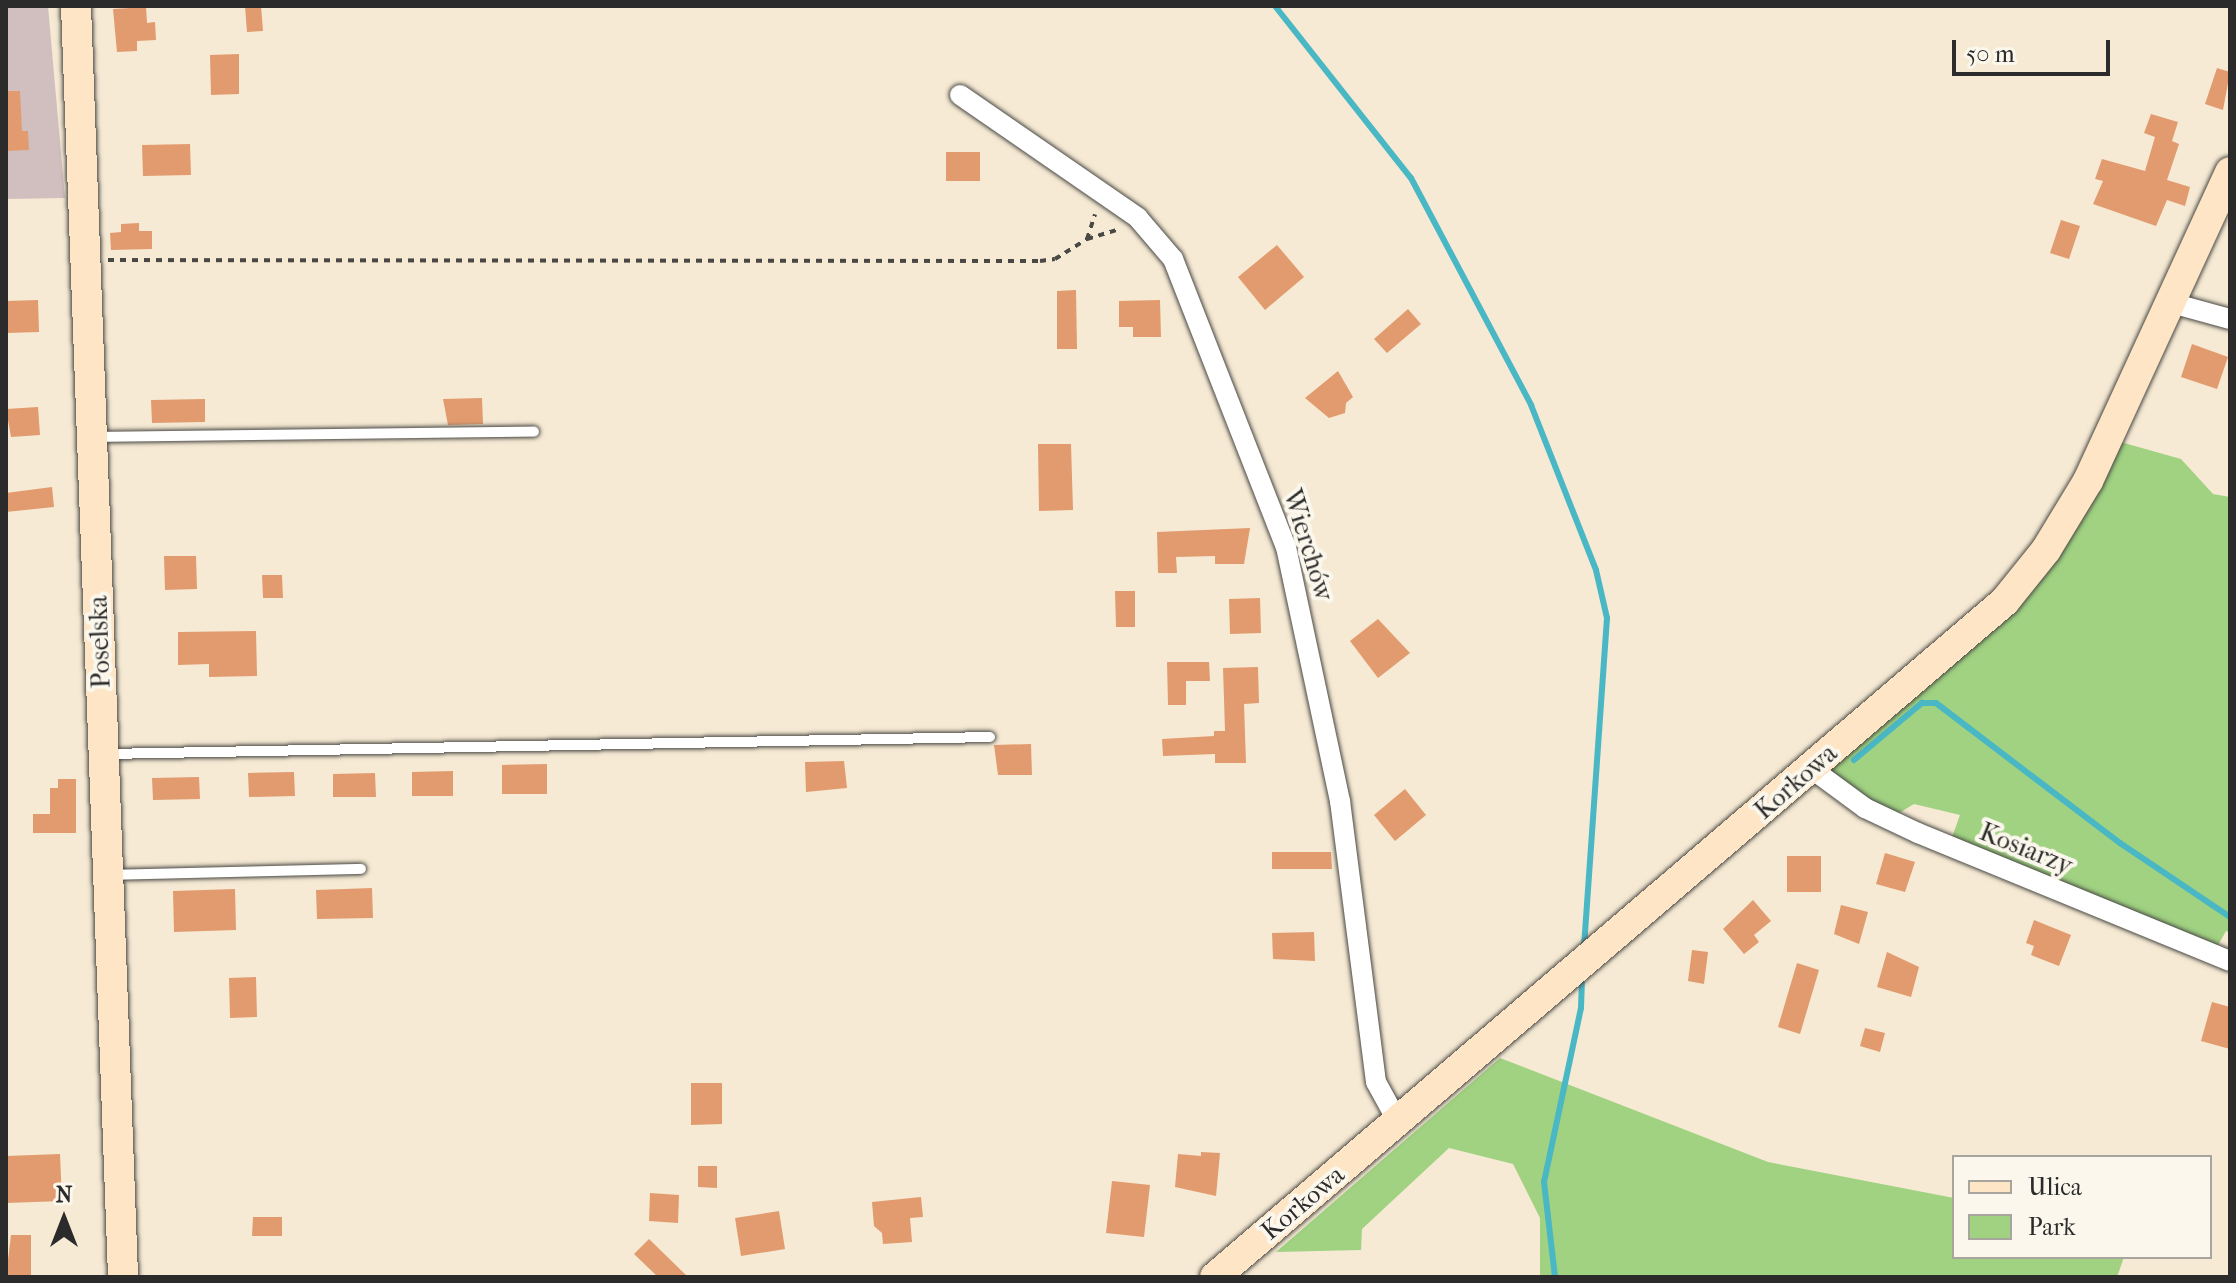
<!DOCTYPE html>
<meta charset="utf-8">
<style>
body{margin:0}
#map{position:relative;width:2236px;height:1283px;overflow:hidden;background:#f6ead4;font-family:"IM FELL French Canon",serif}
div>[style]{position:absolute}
.industrial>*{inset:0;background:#d1bfbf}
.green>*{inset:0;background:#a0d282}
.stream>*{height:6px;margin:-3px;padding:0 3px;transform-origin:3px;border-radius:3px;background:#4ab7c5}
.building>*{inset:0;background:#e19b6e}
.path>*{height:4px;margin-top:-2px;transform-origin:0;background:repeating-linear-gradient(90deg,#494844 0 6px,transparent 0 12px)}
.roads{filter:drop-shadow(0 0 2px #494844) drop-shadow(0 0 2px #494844)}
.lane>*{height:10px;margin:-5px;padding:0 5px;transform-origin:5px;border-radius:5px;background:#fff}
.street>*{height:20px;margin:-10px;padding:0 10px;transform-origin:10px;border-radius:10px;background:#fff}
.secondary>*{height:30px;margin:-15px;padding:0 15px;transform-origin:15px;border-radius:15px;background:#fde5c5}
span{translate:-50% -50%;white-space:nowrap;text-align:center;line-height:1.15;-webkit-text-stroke:8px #fbf7ec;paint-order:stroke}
.street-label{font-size:26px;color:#2b2b2b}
.frame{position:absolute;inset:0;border:8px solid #2b2b2b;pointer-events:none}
.legend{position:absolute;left:1952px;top:1155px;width:260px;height:104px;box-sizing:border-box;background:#fbf7ec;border:2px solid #a8a59f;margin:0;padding:10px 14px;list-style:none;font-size:24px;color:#2b2b2b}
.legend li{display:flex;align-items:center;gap:16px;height:40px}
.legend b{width:40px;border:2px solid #a8a59f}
.north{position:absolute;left:24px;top:1179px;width:80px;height:80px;-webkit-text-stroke:6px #fbf7ec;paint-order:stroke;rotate:0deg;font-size:22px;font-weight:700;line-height:32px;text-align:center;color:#2b2b2b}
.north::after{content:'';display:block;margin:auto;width:28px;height:36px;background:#2b2b2b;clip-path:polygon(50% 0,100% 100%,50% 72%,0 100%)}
.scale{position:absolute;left:1952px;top:40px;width:158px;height:36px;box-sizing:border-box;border:4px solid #2b2b2b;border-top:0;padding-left:10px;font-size:24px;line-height:28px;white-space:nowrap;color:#2b2b2b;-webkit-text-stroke:6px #fbf7ec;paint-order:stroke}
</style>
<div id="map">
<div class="industrial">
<i style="clip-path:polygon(6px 6px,48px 6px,65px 198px,6px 199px)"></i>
</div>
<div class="green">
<i style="clip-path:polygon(2117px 441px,2181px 459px,2213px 494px,2230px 497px,2230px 933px,2226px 931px,2217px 947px,1951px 840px,1960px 815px,1914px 804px,1899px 813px,1874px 805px,1841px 785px,1829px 768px,1928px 684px)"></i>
<i style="clip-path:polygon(1500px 1058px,1768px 1162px,1954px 1198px,1954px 1257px,2124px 1257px,2117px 1277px,1540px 1277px,1540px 1218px,1513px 1164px,1449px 1148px,1362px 1229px,1361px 1250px,1276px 1252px)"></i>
</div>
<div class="stream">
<i style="left:1275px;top:6px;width:219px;rotate:51.7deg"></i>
<i style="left:1411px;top:178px;width:257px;rotate:62.1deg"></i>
<i style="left:1531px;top:405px;width:177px;rotate:68.5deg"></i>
<i style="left:1596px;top:570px;width:49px;rotate:77.1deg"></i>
<i style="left:1607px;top:618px;width:333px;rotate:94deg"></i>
<i style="left:1854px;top:760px;width:89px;rotate:-40deg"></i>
<i style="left:1922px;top:703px;width:14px"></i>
<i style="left:1936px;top:703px;width:231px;rotate:37.3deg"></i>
<i style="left:2120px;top:843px;width:133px;rotate:33.9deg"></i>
<i style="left:1555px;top:1277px;width:96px;rotate:-96.6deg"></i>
<i style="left:1544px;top:1182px;width:178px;rotate:-78deg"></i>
<i style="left:1581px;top:1008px;width:31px;rotate:-88deg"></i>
</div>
<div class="building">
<i style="clip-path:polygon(245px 6px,261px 6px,263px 31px,247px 32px)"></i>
<i style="clip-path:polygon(146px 7px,147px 23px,155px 22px,156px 40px,137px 41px,137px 51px,117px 52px,113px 9px)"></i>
<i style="clip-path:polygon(239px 54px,239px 94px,211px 95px,210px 55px)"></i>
<i style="clip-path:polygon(2217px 68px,2230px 72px,2223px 110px,2205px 104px)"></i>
<i style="clip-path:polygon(6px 91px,20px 91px,22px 131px,28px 131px,29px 150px,6px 151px)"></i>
<i style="clip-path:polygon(2151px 114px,2178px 122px,2172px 141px,2179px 144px,2167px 180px,2190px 187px,2185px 206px,2167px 200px,2156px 226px,2093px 204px,2103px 181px,2095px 179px,2102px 159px,2145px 171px,2155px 137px,2144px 133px)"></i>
<i style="clip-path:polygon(190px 144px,191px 175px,143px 176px,142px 145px)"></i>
<i style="clip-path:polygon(946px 152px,980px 152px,980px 181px,946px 181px)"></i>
<i style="clip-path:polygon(2061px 220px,2080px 226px,2069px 259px,2050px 253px)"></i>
<i style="clip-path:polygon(139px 223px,139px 231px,152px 231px,152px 249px,111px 250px,110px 233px,121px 232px,121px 224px)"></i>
<i style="clip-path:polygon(1277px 245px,1304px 277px,1265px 310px,1238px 277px)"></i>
<i style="clip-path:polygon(1076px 290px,1077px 349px,1057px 349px,1057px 291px)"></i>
<i style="clip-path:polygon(38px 300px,39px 332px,6px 333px,6px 301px)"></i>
<i style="clip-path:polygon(1160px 300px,1161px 337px,1133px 337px,1133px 327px,1119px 327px,1119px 301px)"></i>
<i style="clip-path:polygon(1408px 309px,1421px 324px,1387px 353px,1374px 339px)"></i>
<i style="clip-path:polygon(2192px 344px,2228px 357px,2217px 389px,2181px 377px)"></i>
<i style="clip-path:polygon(1338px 371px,1353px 397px,1346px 403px,1345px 413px,1329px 418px,1305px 398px)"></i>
<i style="clip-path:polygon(482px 398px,483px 424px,448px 425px,443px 399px)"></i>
<i style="clip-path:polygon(205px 399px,205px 422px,152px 423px,151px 400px)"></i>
<i style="clip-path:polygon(38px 407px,40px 435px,11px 437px,6px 409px)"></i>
<i style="clip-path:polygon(1038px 444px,1071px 444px,1073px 510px,1039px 511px)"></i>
<i style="clip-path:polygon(52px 487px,54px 507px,6px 512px,6px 493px)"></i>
<i style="clip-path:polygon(1250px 528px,1244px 564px,1215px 564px,1215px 556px,1176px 557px,1177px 573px,1158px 573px,1157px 532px)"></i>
<i style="clip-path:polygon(164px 556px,196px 556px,197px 589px,165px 590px)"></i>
<i style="clip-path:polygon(262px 575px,282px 575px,283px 598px,263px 598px)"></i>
<i style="clip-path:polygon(1115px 591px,1135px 591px,1135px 627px,1116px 627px)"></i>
<i style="clip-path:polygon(1260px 598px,1261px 633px,1230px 634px,1229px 599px)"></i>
<i style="clip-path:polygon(1378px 619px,1410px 653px,1378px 678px,1350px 641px)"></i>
<i style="clip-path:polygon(256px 631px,257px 676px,209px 677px,209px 664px,178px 665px,178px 632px)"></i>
<i style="clip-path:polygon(1167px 662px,1209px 662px,1210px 681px,1186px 681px,1186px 705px,1168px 705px)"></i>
<i style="clip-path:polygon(1258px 667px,1259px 703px,1244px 704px,1246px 763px,1215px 763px,1215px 754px,1163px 756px,1162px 739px,1214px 736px,1214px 731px,1225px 731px,1223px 668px)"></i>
<i style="clip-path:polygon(1031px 744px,1032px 775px,998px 775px,994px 745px)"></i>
<i style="clip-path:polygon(844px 761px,847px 788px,806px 792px,805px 762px)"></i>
<i style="clip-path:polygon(547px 764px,547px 794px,502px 794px,502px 765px)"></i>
<i style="clip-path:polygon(453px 771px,453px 796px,412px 796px,412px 772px)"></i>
<i style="clip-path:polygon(294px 772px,295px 796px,249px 797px,248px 773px)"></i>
<i style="clip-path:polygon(375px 773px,376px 797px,333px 797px,333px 774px)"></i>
<i style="clip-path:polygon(199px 777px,200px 799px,153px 800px,152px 778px)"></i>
<i style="clip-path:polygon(58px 779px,76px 779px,76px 833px,33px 833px,33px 814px,50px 814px,50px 788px,58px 788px)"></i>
<i style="clip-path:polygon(1405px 789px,1426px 815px,1395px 841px,1374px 815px)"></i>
<i style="clip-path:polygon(1272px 852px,1331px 852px,1332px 869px,1272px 869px)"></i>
<i style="clip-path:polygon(1885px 853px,1915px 862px,1905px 892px,1876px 884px)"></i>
<i style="clip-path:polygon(1787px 856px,1821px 856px,1821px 892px,1787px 892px)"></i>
<i style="clip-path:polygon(372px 888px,373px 918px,317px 919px,316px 890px)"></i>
<i style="clip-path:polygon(235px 889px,236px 930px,174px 932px,173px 891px)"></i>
<i style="clip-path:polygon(1753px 900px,1771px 921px,1754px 935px,1759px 942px,1744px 954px,1723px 929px)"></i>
<i style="clip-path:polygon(1841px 905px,1868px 912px,1859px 944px,1834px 934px)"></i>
<i style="clip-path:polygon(2034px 920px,2071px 935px,2059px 966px,2031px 955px,2034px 946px,2026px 943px)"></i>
<i style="clip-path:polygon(1314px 932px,1315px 961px,1273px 959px,1272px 933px)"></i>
<i style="clip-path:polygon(1692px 950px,1708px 952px,1704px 984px,1688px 981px)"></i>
<i style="clip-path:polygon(1887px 952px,1919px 967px,1911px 997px,1877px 987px)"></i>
<i style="clip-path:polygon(1797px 963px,1819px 970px,1800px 1034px,1778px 1027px)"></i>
<i style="clip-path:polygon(256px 977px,257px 1017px,230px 1018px,229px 978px)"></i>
<i style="clip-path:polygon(2212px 1002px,2230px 1007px,2230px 1049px,2201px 1041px)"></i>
<i style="clip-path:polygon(1865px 1028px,1885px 1033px,1880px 1052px,1860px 1046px)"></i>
<i style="clip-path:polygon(691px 1083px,722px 1083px,722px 1124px,691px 1125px)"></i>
<i style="clip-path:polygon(1201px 1152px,1220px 1153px,1216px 1196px,1175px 1187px,1178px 1154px,1201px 1156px)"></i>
<i style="clip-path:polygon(60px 1154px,62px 1201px,6px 1203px,6px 1156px)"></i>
<i style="clip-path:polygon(698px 1166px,717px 1166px,717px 1188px,698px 1187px)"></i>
<i style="clip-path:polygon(1112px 1181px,1150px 1185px,1144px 1237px,1106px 1233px)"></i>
<i style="clip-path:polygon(650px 1193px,679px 1195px,678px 1223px,649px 1221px)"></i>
<i style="clip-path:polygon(921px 1197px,923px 1217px,910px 1218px,912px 1242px,883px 1244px,882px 1233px,874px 1226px,872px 1202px)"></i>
<i style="clip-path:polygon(779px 1211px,785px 1249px,741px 1256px,735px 1218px)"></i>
<i style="clip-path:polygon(253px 1217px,282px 1217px,282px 1236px,252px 1236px)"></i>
<i style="clip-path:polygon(11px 1235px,31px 1235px,31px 1277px,6px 1277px)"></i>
<i style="clip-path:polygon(649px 1239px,688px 1277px,658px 1277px,634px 1254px)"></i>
</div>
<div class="path">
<i style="left:1087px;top:239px;width:34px;rotate:-17deg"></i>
<i style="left:108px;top:260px;width:932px;rotate:0.06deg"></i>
<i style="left:1040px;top:261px;width:15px;rotate:-8deg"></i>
<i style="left:1055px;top:259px;width:38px;rotate:-32deg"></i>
<i style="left:1087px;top:239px;width:26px;rotate:-72deg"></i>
</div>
<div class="roads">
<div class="lane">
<i style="left:94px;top:437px;width:440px;rotate:-0.7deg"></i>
<i style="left:106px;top:754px;width:884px;rotate:-1.1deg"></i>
<i style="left:111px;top:875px;width:250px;rotate:-1.4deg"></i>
</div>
<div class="street">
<i style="left:960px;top:95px;width:216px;rotate:34.6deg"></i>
<i style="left:1138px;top:218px;width:54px;rotate:49.5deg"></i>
<i style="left:1173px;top:259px;width:309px;rotate:68.6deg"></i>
<i style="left:1286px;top:547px;width:260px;rotate:78deg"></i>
<i style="left:1340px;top:801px;width:283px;rotate:82.7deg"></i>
<i style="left:1376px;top:1082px;width:46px;rotate:61.2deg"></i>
<i style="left:2168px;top:302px;width:64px;rotate:15.3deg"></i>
<i style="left:1812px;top:769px;width:66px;rotate:36.3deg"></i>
<i style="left:1865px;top:808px;width:59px;rotate:25.3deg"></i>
<i style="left:1918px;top:833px;width:337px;rotate:22.3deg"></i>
</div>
<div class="secondary">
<i style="left:76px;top:6px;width:1272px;rotate:87.88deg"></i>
<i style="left:1215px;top:1277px;width:1040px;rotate:-40.55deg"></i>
<i style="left:2005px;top:601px;width:65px;rotate:-51.2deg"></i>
<i style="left:2046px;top:550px;width:81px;rotate:-58.7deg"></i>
<i style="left:2088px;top:481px;width:340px;rotate:-65.3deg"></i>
</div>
</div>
<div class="street-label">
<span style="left:1308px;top:545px;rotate:73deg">Wierchów</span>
<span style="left:100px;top:642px;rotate:-92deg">Poselska</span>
<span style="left:1796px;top:782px;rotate:-41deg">Korkowa</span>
<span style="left:2026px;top:849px;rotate:22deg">Kosiarzy</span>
<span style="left:1303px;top:1203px;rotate:-40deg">Korkowa</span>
</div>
<div class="frame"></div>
<ul class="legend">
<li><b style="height:10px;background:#fde5c5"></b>Ulica</li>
<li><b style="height:22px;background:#a0d282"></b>Park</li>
</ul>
<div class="north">N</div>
<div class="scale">50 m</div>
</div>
